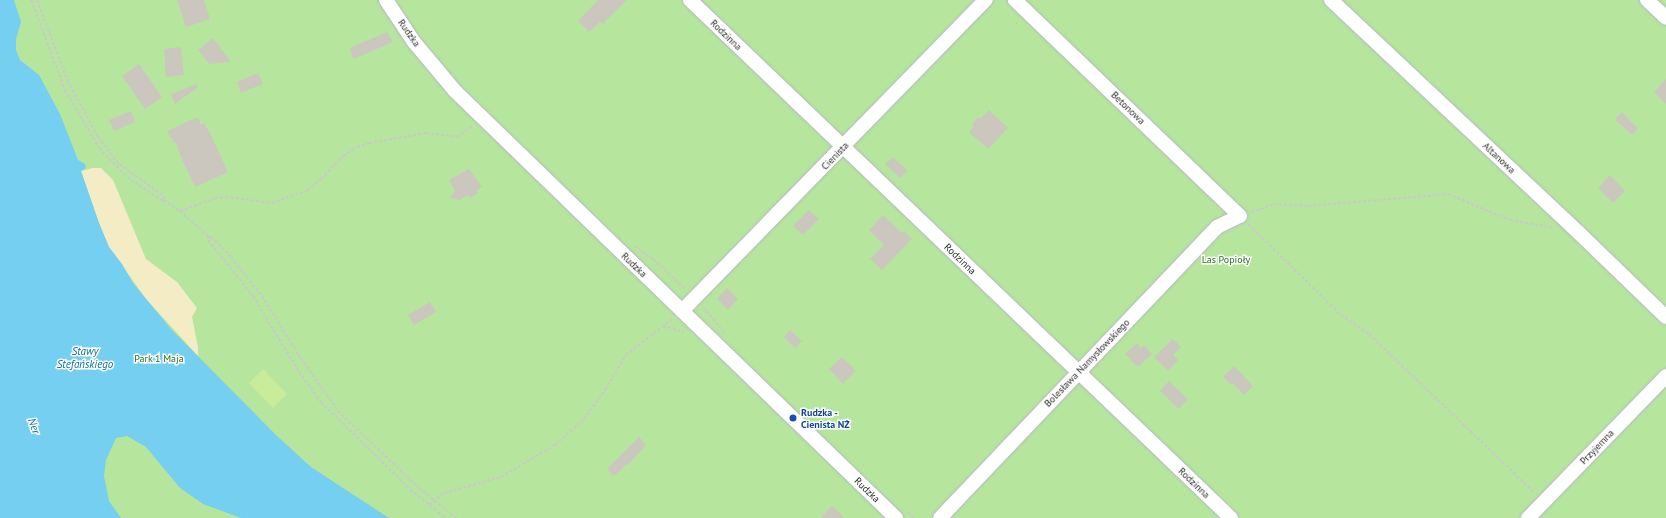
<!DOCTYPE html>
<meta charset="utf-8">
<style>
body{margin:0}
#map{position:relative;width:1666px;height:518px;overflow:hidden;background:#efe9e1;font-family:"PT Sans",sans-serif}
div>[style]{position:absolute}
.green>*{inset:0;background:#b6e59e}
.sand>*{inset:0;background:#f3ecc5}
.pitch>*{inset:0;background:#c9ec9a}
.water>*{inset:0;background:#75cff0}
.building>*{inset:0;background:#cbc7bf}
.path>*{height:2px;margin-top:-1px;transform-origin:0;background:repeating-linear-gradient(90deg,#c9c9c9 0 3px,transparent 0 5px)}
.roads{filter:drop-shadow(0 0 1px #b4b7c1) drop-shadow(0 0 1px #b4b7c1)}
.minor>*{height:14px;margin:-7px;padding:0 7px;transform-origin:7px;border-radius:7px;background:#fff}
.dots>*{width:11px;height:11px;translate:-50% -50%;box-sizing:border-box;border:2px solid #fff;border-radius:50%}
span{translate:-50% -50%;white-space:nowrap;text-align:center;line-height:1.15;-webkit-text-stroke:3px #fff;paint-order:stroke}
.street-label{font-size:10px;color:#2e2e2e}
.park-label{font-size:10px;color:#2c6e1b}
.transit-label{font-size:10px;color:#164399;font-weight:700}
.left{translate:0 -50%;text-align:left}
.water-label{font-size:11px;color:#0d6fa3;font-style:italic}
</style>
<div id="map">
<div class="green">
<i style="clip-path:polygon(0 0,1666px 0,1666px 518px,0 518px)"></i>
</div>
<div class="sand">
<i style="clip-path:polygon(93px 168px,101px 168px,113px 180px,146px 259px,177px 282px,197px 308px,192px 317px,198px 347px,198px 356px,146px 299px,109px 247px,99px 223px,81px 171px)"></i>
</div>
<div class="pitch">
<i style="clip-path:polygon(263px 369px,287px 394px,273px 408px,249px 383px)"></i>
</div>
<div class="water">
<i style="clip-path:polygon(0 0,14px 0,21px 22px,16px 39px,16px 50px,20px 60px,39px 75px,60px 114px,78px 160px,85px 164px,86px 168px,81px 171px,99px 223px,109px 247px,122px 264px,133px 283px,171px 329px,276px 435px,311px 467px,389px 518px,241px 518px,203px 504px,180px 488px,146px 447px,127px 436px,116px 438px,106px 460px,104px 476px,109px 501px,121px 518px,0 518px)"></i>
</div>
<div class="building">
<i style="clip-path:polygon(177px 0,204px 0,210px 19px,186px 27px)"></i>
<i style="clip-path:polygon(598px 0,627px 0,603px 24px,600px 22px,589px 32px,578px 21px)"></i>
<i style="clip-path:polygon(387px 32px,393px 42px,353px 59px,350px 48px)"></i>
<i style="clip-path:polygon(213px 38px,231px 62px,209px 64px,198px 50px)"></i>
<i style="clip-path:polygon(181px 47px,184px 75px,166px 77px,164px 49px)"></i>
<i style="clip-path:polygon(139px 64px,162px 97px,145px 109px,122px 76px)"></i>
<i style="clip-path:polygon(258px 73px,263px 84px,241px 93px,237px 82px)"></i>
<i style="clip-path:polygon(1666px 79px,1666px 104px,1654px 92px)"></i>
<i style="clip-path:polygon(196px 84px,198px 87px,175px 104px,171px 94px)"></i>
<i style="clip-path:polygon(989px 110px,1008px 128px,988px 149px,969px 132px,974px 126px,972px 124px,978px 117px,980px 119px)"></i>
<i style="clip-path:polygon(131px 111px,135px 122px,114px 131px,109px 120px)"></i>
<i style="clip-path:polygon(1622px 112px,1638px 129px,1632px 135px,1615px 119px)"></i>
<i style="clip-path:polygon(198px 117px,201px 125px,204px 123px,209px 131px,228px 172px,195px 187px,180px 155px,176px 142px,174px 143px,167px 131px)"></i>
<i style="clip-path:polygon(893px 157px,908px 171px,900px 178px,885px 164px)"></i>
<i style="clip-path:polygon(469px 169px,482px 187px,477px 190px,478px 193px,470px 198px,468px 195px,460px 200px,450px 198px,455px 191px,449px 180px)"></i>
<i style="clip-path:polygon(1610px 175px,1625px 191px,1613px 203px,1598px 188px)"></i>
<i style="clip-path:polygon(809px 210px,819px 219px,803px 235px,793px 226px)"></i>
<i style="clip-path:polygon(883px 215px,902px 233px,904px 231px,912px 239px,882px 270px,870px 259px,884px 245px,869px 230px)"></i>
<i style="clip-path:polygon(727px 288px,738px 299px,728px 310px,717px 299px)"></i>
<i style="clip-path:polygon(430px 302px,436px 312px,414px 325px,408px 315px)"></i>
<i style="clip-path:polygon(790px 330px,802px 341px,795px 348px,784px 337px)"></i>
<i style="clip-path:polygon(1173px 339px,1181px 347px,1173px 355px,1178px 360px,1168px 371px,1154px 357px)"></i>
<i style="clip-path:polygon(1137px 343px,1141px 348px,1144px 345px,1152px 354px,1138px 367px,1125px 354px)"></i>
<i style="clip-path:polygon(842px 357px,856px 371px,843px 384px,829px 369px)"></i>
<i style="clip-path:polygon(1234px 366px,1253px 386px,1244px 395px,1233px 383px,1231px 385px,1223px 377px)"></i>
<i style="clip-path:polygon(1169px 381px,1188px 399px,1179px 409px,1160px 391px)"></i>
<i style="clip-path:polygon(639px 437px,646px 445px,628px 465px,627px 464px,614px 476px,607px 469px)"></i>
<i style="clip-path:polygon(832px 506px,845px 518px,820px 518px)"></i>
</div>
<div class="path">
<i style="left:31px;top:0;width:96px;rotate:69.3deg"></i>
<i style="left:65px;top:90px;width:67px;rotate:59.6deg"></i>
<i style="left:99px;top:148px;width:40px;rotate:46deg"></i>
<i style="left:127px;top:177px;width:41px;rotate:34.1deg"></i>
<i style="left:161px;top:200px;width:3px"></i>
<i style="left:164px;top:200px;width:19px;rotate:35deg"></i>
<i style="left:180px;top:211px;width:38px;rotate:42deg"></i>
<i style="left:208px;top:236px;width:3px;rotate:18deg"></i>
<i style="left:211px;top:237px;width:28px;rotate:45deg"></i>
<i style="left:231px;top:257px;width:50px;rotate:51.5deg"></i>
<i style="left:262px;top:296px;width:68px;rotate:58.2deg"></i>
<i style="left:298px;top:354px;width:70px;rotate:54.9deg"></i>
<i style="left:338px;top:411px;width:112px;rotate:43.5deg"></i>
<i style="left:419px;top:488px;width:48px;rotate:39deg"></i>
<i style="left:37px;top:0;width:87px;rotate:69.1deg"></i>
<i style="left:68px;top:81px;width:64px;rotate:61.8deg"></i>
<i style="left:98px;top:137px;width:34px;rotate:52deg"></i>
<i style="left:119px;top:164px;width:55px;rotate:35.4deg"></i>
<i style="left:164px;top:196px;width:3px;rotate:90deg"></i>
<i style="left:180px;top:211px;width:37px;rotate:-20deg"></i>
<i style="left:215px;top:198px;width:11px;rotate:-5deg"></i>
<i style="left:226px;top:197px;width:46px;rotate:7.4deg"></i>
<i style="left:272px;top:203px;width:37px;rotate:-20deg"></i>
<i style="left:307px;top:190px;width:18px;rotate:-38deg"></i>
<i style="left:321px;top:179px;width:32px;rotate:-46deg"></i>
<i style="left:343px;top:156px;width:17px;rotate:-33deg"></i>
<i style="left:357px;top:147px;width:13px;rotate:-18deg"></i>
<i style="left:369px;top:143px;width:58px;rotate:-10deg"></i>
<i style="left:426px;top:133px;width:31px;rotate:7deg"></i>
<i style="left:457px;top:137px;width:20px;rotate:-37deg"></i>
<i style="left:1251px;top:212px;width:24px;rotate:-19deg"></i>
<i style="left:1274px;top:204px;width:34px;rotate:3deg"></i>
<i style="left:1308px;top:206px;width:141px;rotate:-4.9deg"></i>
<i style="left:1448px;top:194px;width:67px;rotate:22.8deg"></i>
<i style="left:1510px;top:220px;width:45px;rotate:10.3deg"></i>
<i style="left:1248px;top:224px;width:130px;rotate:44.4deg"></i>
<i style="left:1341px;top:315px;width:34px;rotate:34deg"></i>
<i style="left:1369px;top:334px;width:230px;rotate:43.8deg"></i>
<i style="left:208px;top:236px;width:4px;rotate:90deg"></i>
<i style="left:208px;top:240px;width:72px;rotate:51.2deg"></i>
<i style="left:253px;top:296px;width:89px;rotate:58.8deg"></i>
<i style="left:299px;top:372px;width:37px;rotate:54deg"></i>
<i style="left:321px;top:402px;width:130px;rotate:44.4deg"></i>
<i style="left:414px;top:493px;width:41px;rotate:38deg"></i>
<i style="left:634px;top:246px;width:23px;rotate:34deg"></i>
<i style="left:653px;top:259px;width:45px;rotate:43.2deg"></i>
<i style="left:703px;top:307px;width:35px;rotate:50deg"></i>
<i style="left:663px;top:326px;width:22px;rotate:16deg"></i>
<i style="left:429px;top:505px;width:19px;rotate:-39deg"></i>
<i style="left:444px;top:493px;width:59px;rotate:-15.7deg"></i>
<i style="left:501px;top:477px;width:63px;rotate:-30.7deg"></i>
<i style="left:555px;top:445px;width:39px;rotate:-42deg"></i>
<i style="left:584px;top:419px;width:36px;rotate:-54deg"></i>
<i style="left:605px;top:390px;width:41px;rotate:-59deg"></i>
<i style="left:626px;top:355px;width:58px;rotate:-38deg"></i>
<i style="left:908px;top:512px;width:8px;rotate:45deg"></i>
</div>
<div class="roads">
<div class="minor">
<i style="left:386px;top:0;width:50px;rotate:56.3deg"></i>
<i style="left:414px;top:42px;width:64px;rotate:50.1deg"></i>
<i style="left:455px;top:91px;width:614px;rotate:44.08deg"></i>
<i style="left:690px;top:0;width:749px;rotate:43.76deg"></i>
<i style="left:1331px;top:0;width:340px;rotate:43.2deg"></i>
<i style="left:1579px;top:233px;width:121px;rotate:44deg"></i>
<i style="left:1647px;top:0;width:26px;rotate:43deg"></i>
<i style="left:682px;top:311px;width:435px;rotate:-45.7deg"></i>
<i style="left:940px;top:518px;width:402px;rotate:-46.4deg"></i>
<i style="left:1217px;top:227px;width:25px;rotate:-26deg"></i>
<i style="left:1240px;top:216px;width:312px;rotate:-136.2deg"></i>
<i style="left:1528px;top:518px;width:198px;rotate:-45.8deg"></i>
</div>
</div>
<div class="dots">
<i style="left:793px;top:418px;background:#1a4fb4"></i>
</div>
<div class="street-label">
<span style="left:409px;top:33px;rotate:55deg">Rudzka</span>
<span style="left:726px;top:35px;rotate:44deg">Rodzinna</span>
<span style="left:1128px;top:108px;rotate:44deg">Betonowa</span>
<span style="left:835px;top:156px;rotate:-46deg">Cienista</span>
<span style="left:1499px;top:158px;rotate:43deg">Altanowa</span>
<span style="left:960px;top:259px;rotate:44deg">Rodzinna</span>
<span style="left:634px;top:265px;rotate:44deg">Rudzka</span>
<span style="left:1087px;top:363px;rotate:-46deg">Bolesława Namysłowskiego</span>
<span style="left:1597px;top:447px;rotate:-46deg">Przyjemna</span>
<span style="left:1194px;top:483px;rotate:44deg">Rodzinna</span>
<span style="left:867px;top:490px;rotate:44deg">Rudzka</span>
</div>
<div class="park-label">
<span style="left:1226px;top:260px">Las Popioły</span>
<span style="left:159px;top:359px">Park 1 Maja</span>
</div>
<div class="transit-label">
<span class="left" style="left:801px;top:418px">Rudzka -<br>Cienista NŻ</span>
</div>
<div class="water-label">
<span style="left:85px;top:358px">Stawy<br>Stefańskiego</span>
<span style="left:34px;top:426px;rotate:70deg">Ner</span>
</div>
</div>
